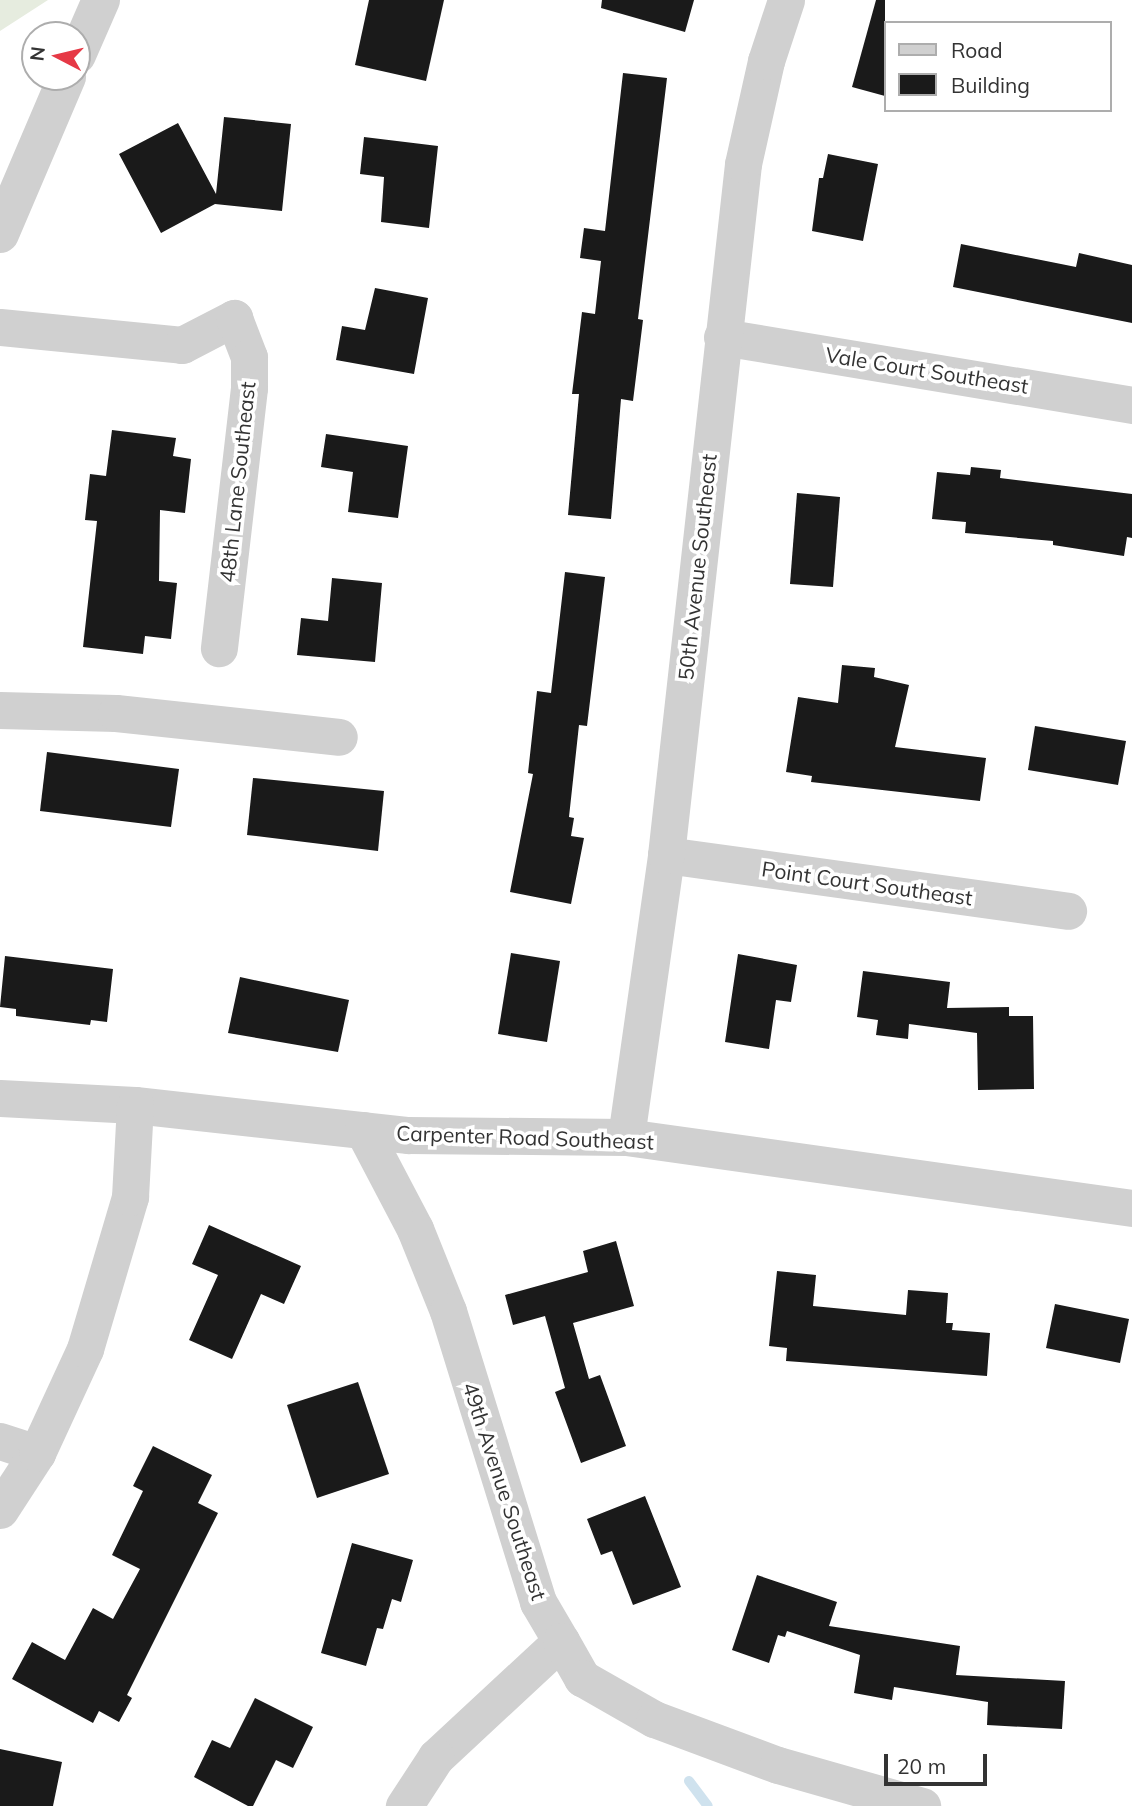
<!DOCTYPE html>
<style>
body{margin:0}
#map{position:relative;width:1132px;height:1806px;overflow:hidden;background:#fff;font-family:Mulish,sans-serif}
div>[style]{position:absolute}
.green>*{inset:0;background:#e6ecdf}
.stream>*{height:10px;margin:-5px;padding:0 5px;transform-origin:5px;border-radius:5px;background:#cfe2ee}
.building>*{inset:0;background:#1a1a1a}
.minor>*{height:37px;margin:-18.5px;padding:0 18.5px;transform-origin:18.5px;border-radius:18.5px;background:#d0d0d0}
.tertiary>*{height:38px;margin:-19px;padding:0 19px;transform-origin:19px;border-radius:19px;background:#d0d0d0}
span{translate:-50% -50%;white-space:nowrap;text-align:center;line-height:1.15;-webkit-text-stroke:7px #fff;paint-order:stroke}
.street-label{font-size:21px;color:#333}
.legend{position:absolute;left:884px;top:21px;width:228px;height:91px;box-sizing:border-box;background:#fff;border:2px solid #adadad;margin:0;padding:9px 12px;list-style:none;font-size:21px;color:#333}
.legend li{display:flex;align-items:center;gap:14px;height:35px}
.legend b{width:35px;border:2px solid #adadad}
.north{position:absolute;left:21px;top:21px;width:70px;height:70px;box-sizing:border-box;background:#fff;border:2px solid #adadad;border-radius:50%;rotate:277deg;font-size:19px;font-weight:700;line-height:28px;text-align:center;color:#333}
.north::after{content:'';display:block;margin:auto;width:24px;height:32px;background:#e63946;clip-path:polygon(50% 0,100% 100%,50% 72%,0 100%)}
.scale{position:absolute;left:884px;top:1754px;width:103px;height:32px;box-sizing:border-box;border:4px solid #333;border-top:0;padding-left:9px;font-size:21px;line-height:24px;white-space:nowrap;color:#333;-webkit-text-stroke:5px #fff;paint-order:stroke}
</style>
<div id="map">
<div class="green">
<i style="clip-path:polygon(0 0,48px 0,0 31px)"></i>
</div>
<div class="stream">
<i style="left:689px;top:1781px;width:31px;rotate:53deg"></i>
</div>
<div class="building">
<i style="clip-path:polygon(369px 0,444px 0,426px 81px,355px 65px)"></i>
<i style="clip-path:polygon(602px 0,694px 0,685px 32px,601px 8px)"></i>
<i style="clip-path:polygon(876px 0,885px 0,885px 96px,852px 87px)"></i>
<i style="clip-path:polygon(623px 73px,667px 78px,638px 319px,643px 320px,633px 401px,621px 399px,611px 519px,568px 515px,579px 394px,572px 394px,582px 312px,595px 314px,601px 261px,580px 258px,584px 228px,605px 231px)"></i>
<i style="clip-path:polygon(224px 117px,291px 124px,282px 211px,215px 204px,161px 233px,119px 154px,178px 123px,216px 194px)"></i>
<i style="clip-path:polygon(364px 137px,438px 146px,429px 228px,381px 222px,384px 177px,360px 174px)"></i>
<i style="clip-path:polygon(828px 154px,878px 164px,863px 241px,812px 231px,819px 178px,823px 178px)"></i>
<i style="clip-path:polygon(961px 244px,1076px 267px,1079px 253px,1132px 265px,1132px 323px,953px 287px)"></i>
<i style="clip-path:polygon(375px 288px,428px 298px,414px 374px,336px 360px,342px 326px,365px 330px)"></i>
<i style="clip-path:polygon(112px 430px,176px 438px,173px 456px,191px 459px,185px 513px,160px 510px,159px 581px,177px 583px,171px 639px,145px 636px,143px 654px,83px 647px,97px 521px,85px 520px,90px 474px,106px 476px)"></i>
<i style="clip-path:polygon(326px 434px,408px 446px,398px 518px,348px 512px,353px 472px,321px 467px)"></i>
<i style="clip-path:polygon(971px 467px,1001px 470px,1000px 478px,1132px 494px,1132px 538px,1127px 537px,1124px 556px,1053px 545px,1053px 541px,965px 533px,966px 522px,932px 519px,937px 472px,970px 475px)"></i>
<i style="clip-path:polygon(797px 493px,840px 497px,833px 587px,790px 584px)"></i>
<i style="clip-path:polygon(565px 572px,605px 577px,587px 726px,579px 725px,569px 817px,574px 818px,571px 836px,584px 838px,571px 904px,510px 892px,533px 774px,528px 773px,537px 691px,551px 693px)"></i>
<i style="clip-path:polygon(332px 578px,382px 583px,375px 662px,297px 655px,301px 618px,328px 621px)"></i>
<i style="clip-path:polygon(842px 665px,875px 668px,874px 677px,909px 685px,895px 747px,986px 758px,980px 801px,811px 782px,812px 776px,786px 772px,798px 697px,838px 703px)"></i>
<i style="clip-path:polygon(1035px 726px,1126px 741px,1118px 785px,1028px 770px)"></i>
<i style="clip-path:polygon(47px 752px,179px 769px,171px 827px,40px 811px)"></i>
<i style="clip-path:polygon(253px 778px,384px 791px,378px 851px,247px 835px)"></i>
<i style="clip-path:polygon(511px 953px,560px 961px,547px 1042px,498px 1034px)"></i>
<i style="clip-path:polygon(738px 954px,797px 965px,791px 1002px,776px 1000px,769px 1049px,725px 1042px)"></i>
<i style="clip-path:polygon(5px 956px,113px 969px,107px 1022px,91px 1020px,90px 1025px,16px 1016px,16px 1009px,0 1007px)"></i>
<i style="clip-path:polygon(863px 971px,950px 982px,947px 1008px,1009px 1007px,1009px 1016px,1033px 1016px,1034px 1089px,978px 1090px,977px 1033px,909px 1024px,908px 1039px,876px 1035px,878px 1020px,857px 1017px)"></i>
<i style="clip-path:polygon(240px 977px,349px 1000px,338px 1052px,228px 1033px)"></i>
<i style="clip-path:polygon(209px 1225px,301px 1266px,284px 1304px,261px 1294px,232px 1359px,189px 1340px,218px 1275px,192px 1264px)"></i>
<i style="clip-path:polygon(616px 1241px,634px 1306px,573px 1323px,589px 1379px,600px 1375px,626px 1446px,581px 1463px,555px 1392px,565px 1388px,545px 1316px,513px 1325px,505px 1295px,588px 1272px,583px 1251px)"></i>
<i style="clip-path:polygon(777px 1271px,816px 1275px,813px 1306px,906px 1315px,908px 1290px,948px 1293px,946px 1323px,953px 1323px,952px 1330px,990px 1333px,987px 1376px,786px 1361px,787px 1348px,769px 1346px)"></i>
<i style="clip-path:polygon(1055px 1304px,1129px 1319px,1120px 1363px,1046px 1348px)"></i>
<i style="clip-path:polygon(358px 1382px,389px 1474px,317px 1498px,287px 1405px)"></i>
<i style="clip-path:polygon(153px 1446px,212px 1475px,198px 1503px,218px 1513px,127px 1695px,132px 1698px,119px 1722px,99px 1711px,93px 1723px,12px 1679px,32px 1642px,65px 1660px,93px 1608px,113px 1619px,140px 1569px,112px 1555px,143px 1491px,133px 1486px)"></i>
<i style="clip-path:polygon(645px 1496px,681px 1587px,633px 1605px,612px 1551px,601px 1555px,587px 1519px)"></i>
<i style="clip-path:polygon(352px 1543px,413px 1560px,401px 1602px,392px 1599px,383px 1629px,377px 1628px,366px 1666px,321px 1653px)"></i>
<i style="clip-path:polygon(757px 1575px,837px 1602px,829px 1626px,960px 1646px,956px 1675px,1065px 1681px,1062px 1729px,987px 1725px,988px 1702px,894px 1687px,892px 1700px,854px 1693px,860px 1655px,787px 1631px,785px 1637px,778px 1635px,769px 1663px,732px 1650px)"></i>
<i style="clip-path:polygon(255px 1698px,313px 1727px,293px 1768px,276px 1760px,253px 1806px,248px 1806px,194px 1777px,212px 1740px,230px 1748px)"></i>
<i style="clip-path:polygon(0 1749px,62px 1762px,53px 1806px,0 1806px)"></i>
</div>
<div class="minor">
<i style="left:0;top:327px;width:183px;rotate:5.6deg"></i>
<i style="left:182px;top:345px;width:59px;rotate:-27.4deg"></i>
<i style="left:234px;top:318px;width:42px;rotate:69deg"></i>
<i style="left:249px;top:357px;width:31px;rotate:90deg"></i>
<i style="left:249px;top:388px;width:262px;rotate:96.6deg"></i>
<i style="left:722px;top:337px;width:416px;rotate:9.4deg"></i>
<i style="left:0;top:710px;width:116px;rotate:1.5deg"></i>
<i style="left:116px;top:713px;width:224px;rotate:6.1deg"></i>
<i style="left:666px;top:855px;width:406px;rotate:7.9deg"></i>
<i style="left:0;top:1098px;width:135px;rotate:3deg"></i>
<i style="left:135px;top:1105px;width:275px;rotate:6.3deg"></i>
<i style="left:408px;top:1135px;width:218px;rotate:0.5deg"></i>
<i style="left:626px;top:1137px;width:511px;rotate:7.99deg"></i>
<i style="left:363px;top:1130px;width:112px;rotate:62.3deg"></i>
<i style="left:415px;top:1229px;width:88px;rotate:68.1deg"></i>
<i style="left:448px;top:1311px;width:305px;rotate:72.8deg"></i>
<i style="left:538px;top:1602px;width:45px;rotate:59.5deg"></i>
<i style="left:561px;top:1641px;width:171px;rotate:137.1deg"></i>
<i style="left:436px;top:1757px;width:59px;rotate:123.1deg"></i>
<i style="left:626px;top:1137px;width:285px;rotate:-81.9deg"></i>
<i style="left:666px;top:855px;width:695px;rotate:-83.64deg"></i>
<i style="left:743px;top:164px;width:106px;rotate:-77.4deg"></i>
<i style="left:766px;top:61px;width:64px;rotate:-71.8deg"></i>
<i style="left:0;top:1441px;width:39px;rotate:18deg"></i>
<i style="left:0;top:1510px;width:68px;rotate:-57deg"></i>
<i style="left:37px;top:1453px;width:115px;rotate:-65.2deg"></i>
<i style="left:85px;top:1349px;width:159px;rotate:-73.5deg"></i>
<i style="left:130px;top:1197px;width:92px;rotate:-86.9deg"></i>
<i style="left:561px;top:1641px;width:43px;rotate:60.4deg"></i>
<i style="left:582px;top:1678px;width:83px;rotate:29.7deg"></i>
<i style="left:654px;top:1719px;width:132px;rotate:20.4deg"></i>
<i style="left:778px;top:1765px;width:150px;rotate:15.9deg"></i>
</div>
<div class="tertiary">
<i style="left:77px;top:55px;width:60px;rotate:-66.4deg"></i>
<i style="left:0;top:234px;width:171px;rotate:-66.9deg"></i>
</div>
<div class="street-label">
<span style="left:927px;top:370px;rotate:9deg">Vale Court Southeast</span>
<span style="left:237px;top:482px;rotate:-84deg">48th Lane Southeast</span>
<span style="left:697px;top:567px;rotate:-84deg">50th Avenue Southeast</span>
<span style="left:867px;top:883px;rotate:8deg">Point Court Southeast</span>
<span style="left:525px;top:1137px;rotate:2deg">Carpenter Road Southeast</span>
<span style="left:505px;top:1491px;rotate:72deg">49th Avenue Southeast</span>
</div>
<ul class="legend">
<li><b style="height:9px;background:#d0d0d0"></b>Road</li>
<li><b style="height:19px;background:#1a1a1a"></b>Building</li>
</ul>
<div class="north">N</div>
<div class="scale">20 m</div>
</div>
